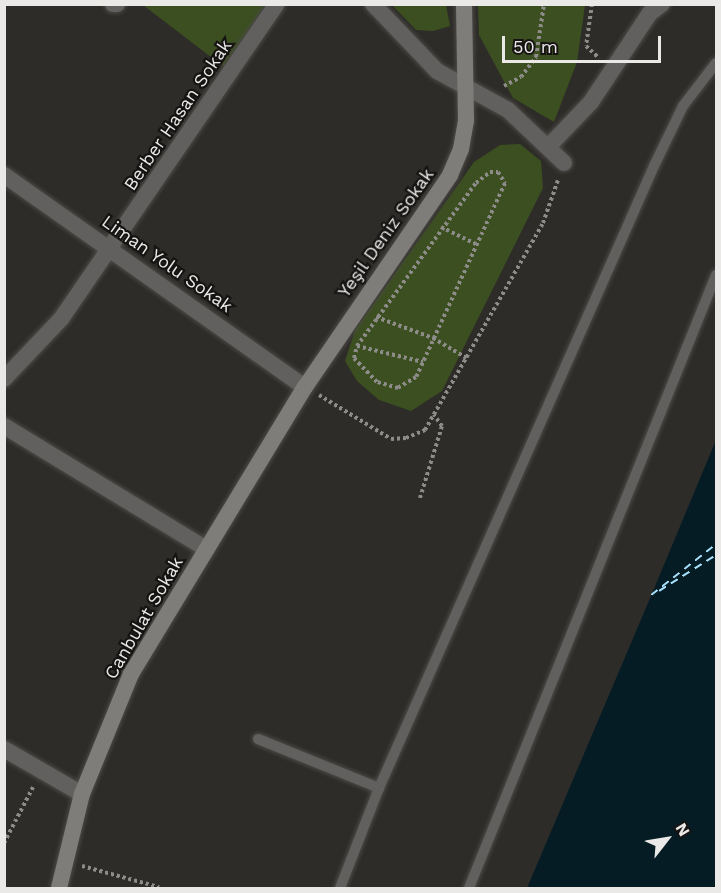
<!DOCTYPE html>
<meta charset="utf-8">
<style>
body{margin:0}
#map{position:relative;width:721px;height:893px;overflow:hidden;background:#2e2c28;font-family:"Work Sans",sans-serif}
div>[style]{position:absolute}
.green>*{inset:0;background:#3c4f21}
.water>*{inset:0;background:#051c25}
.ferry>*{height:1.5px;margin-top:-0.75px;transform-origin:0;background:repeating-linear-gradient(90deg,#a7e1fb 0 8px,transparent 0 14px)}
.path>*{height:4px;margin-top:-2px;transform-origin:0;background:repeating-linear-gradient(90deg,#8d8c89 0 3px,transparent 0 6px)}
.roads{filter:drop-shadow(0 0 2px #4c4a47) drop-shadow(0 0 2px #4c4a47)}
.service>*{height:10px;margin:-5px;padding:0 5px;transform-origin:5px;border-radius:5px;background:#61605f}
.pedestrian>*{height:16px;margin:-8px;padding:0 8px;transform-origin:8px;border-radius:8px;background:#61605f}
.minor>*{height:16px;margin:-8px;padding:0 8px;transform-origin:8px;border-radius:8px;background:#61605f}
.secondary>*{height:16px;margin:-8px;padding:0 8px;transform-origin:8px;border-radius:8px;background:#7f7d7a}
span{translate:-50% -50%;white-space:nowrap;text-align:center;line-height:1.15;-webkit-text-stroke:4.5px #151413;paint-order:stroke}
.street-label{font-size:18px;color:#eae9e7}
.frame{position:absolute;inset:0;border:6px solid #eae9e7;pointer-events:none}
.north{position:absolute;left:637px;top:809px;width:60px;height:60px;-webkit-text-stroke:4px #151413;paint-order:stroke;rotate:59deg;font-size:16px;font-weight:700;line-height:24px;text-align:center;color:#eae9e7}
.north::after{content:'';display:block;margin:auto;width:21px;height:27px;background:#eae9e7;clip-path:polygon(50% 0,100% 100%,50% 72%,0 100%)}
.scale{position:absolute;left:502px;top:36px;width:159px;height:27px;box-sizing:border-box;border:3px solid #eae9e7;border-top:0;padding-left:8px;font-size:18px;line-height:21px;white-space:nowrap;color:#eae9e7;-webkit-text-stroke:4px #151413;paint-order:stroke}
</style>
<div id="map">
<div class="green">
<i style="clip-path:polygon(143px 5px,265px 5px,224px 67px)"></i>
<i style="clip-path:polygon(392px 5px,446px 5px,450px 26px,433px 31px,416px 30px)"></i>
<i style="clip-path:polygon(478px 5px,585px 5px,577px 62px,554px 122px,513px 98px,479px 35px)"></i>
<i style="clip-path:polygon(520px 144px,541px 161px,543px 188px,442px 391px,411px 411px,379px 400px,357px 381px,345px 361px,355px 330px,474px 162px,500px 145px)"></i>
</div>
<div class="water">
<i style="clip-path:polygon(716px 440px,716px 888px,527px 888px,651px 596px)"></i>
</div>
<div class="ferry">
<i style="left:659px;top:591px;width:67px;rotate:-32.3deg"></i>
<i style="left:651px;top:595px;width:83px;rotate:-38.1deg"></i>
</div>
<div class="path">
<i style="left:592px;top:4px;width:42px;rotate:98.1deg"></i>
<i style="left:586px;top:46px;width:18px;rotate:43deg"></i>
<i style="left:504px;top:86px;width:19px;rotate:-28deg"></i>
<i style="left:521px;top:77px;width:25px;rotate:-53deg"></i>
<i style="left:536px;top:57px;width:54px;rotate:-81.4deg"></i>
<i style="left:490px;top:172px;width:8px"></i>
<i style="left:498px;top:172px;width:13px;rotate:58deg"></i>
<i style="left:505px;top:183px;width:213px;rotate:114.6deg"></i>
<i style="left:416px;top:377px;width:21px;rotate:149deg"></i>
<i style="left:398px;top:388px;width:22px;rotate:-164deg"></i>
<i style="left:377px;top:382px;width:33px;rotate:-134deg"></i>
<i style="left:354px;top:358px;width:12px;rotate:-76deg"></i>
<i style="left:357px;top:346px;width:202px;rotate:-53.9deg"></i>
<i style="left:476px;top:183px;width:18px;rotate:-38deg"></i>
<i style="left:441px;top:227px;width:39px;rotate:26deg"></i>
<i style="left:376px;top:317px;width:61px;rotate:20.2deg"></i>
<i style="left:433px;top:338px;width:39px;rotate:31deg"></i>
<i style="left:357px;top:346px;width:68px;rotate:13.6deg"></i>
<i style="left:319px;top:395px;width:84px;rotate:31.4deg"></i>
<i style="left:391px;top:439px;width:15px;rotate:-4deg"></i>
<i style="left:406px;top:438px;width:21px;rotate:-23deg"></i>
<i style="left:425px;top:430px;width:238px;rotate:-60.3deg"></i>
<i style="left:543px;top:223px;width:46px;rotate:-70.8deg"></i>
<i style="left:420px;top:498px;width:75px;rotate:-73deg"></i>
<i style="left:442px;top:426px;width:14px;rotate:-126deg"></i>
<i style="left:4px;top:843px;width:63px;rotate:-62.6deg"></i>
<i style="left:82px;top:866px;width:80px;rotate:15.3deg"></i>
</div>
<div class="roads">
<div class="service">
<i style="left:258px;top:739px;width:131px;rotate:22deg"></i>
<i style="left:340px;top:888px;width:107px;rotate:-68.7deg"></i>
<i style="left:379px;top:788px;width:680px;rotate:-66.15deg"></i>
<i style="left:654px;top:166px;width:67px;rotate:-64.2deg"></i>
<i style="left:683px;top:106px;width:54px;rotate:-52.5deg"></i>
<i style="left:469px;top:888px;width:661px;rotate:-68.05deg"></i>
</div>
<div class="pedestrian">
<i style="left:548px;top:147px;width:62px;rotate:-46.3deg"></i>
<i style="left:591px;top:102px;width:107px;rotate:-56.5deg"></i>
<i style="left:650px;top:13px;width:15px;rotate:-37deg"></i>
</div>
<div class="minor">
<i style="left:113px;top:4px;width:4px"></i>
<i style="left:373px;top:4px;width:93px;rotate:46.3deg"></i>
<i style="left:437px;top:71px;width:81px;rotate:28.8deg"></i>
<i style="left:508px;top:110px;width:77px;rotate:43.4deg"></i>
<i style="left:4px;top:175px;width:368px;rotate:35.2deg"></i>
<i style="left:4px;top:379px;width:83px;rotate:-46.5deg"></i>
<i style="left:61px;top:319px;width:382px;rotate:-55.6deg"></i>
<i style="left:4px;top:426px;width:237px;rotate:31.3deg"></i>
<i style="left:4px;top:749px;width:90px;rotate:30deg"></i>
</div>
<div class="secondary">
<i style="left:59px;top:888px;width:97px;rotate:-76.3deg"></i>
<i style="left:82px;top:794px;width:130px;rotate:-67.8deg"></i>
<i style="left:131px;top:674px;width:336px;rotate:-58.8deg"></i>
<i style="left:305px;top:387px;width:257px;rotate:-55.6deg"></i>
<i style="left:450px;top:175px;width:28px;rotate:-67deg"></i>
<i style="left:461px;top:149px;width:29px;rotate:-80deg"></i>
<i style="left:466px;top:120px;width:116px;rotate:-91deg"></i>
</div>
</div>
<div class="street-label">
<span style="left:178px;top:115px;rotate:-56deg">Berber Hasan Sokak</span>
<span style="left:386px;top:233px;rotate:-55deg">Yeşil Deniz Sokak</span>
<span style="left:167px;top:264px;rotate:35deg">Liman Yolu Sokak</span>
<span style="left:144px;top:618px;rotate:-60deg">Canbulat Sokak</span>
</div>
<div class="frame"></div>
<div class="north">N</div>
<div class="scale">50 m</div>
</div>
